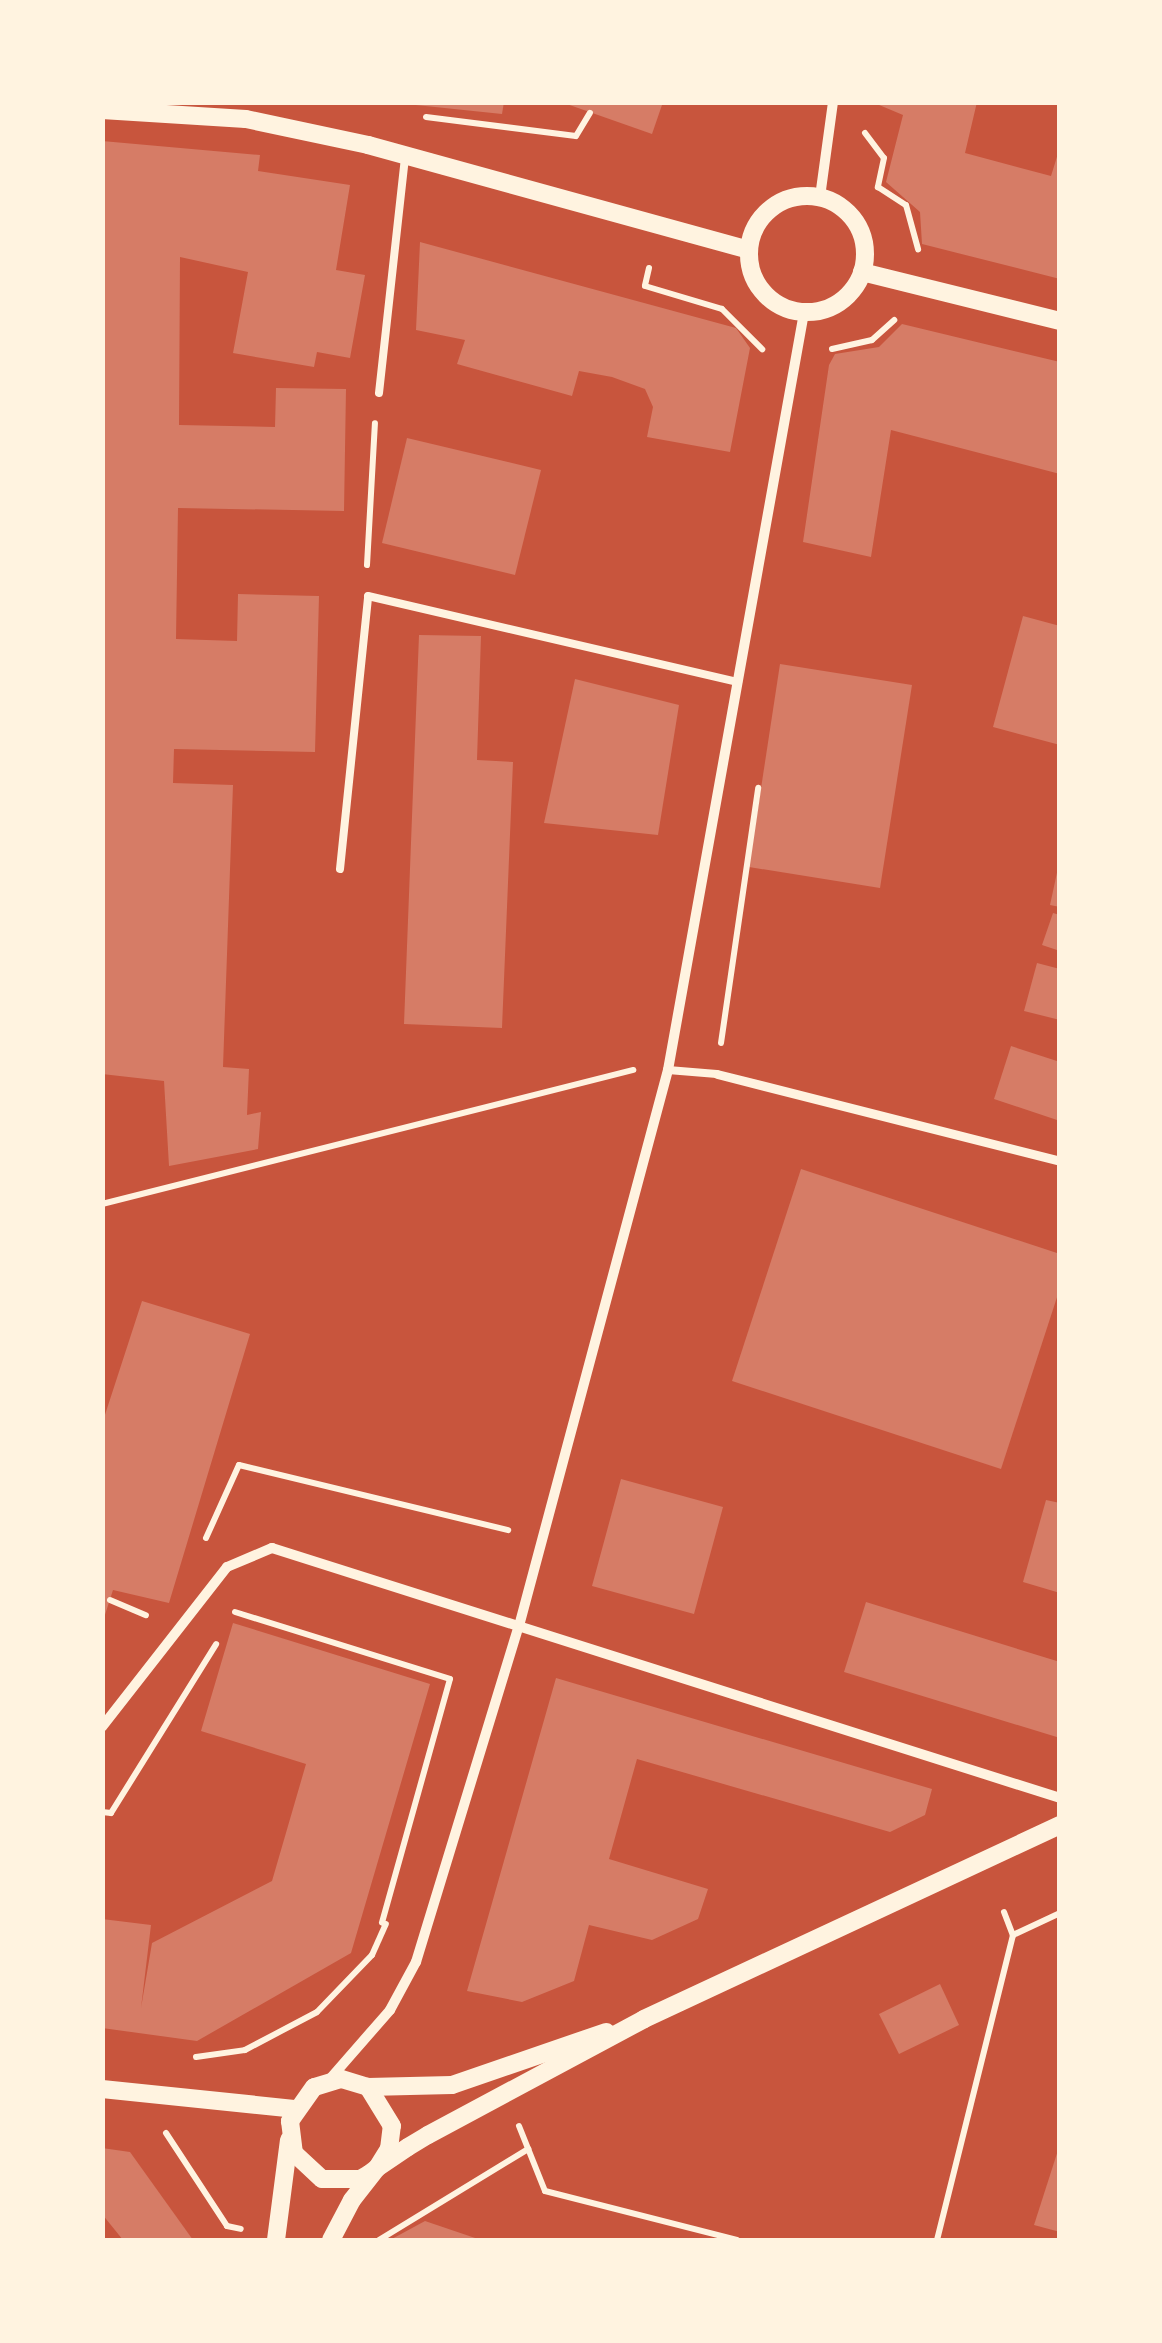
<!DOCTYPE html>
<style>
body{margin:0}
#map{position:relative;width:1162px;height:2343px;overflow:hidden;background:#c8553d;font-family:Figtree,sans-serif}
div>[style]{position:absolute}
.building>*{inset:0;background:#d67c66}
.path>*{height:6px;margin:-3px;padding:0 3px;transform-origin:3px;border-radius:3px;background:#fff3e0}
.service>*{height:8px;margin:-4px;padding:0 4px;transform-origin:4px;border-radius:4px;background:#fff3e0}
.pedestrian>*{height:9px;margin:-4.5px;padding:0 4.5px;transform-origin:4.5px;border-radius:4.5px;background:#fff3e0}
.minor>*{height:10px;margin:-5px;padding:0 5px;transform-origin:5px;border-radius:5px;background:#fff3e0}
.tertiary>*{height:18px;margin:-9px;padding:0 9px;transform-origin:9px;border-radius:9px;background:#fff3e0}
.tertiary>.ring{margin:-9px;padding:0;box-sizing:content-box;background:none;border:18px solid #fff3e0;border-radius:50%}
span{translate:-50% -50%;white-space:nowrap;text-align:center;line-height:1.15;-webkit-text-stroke:8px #fff3e0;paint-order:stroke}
.frame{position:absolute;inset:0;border:105px solid #fff3e0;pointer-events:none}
</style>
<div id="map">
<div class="building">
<i style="clip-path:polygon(387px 102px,504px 102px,502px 114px)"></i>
<i style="clip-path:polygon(561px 102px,663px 102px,652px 134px)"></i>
<i style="clip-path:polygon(872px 102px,977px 102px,965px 153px,1051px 176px,1060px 147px,1060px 279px,922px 244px,920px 212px,886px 182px,903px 115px)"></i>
<i style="clip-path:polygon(102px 141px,260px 155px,258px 171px,350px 185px,336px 270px,365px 275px,350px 358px,317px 352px,314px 367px,233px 353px,248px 272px,180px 257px,179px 425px,275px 427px,276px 388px,346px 389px,344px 511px,178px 508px,176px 639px,237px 641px,238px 594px,319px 596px,315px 752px,174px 749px,173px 783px,233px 785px,223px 1067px,249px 1069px,247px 1115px,261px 1112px,258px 1149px,169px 1166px,164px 1081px,102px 1074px)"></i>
<i style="clip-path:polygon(420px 242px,736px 328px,750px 348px,730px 452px,647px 437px,653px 407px,645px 389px,612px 377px,579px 371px,572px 396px,457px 364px,465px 340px,416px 330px)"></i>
<i style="clip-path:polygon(902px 324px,1060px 362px,1060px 474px,891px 430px,871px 557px,803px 542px,829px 365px,835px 354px,879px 347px)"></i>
<i style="clip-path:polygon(407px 438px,541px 470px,515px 575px,382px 543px)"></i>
<i style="clip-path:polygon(1023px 616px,1060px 626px,1060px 745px,993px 727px)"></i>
<i style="clip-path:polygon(419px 635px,481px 636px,477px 760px,513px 762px,502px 1028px,404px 1024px)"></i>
<i style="clip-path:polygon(780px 664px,912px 685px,880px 888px,749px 867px)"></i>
<i style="clip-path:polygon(575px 679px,679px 705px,658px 835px,544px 823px)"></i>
<i style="clip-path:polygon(1058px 868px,1060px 869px,1060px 907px,1050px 905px)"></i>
<i style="clip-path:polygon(1053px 913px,1060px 915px,1060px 951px,1042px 945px)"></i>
<i style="clip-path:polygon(1037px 963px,1060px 969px,1060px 1020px,1024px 1011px)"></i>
<i style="clip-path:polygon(1011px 1046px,1060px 1062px,1060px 1121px,994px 1099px)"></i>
<i style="clip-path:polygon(801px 1169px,1060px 1254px,1060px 1288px,1001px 1469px,732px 1381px)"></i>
<i style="clip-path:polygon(142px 1301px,250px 1334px,169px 1603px,113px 1590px,103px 1621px,102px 1424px)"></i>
<i style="clip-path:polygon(621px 1479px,723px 1507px,694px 1614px,592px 1586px)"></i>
<i style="clip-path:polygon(1046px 1500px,1060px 1503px,1060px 1593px,1023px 1582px)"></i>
<i style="clip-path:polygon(866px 1602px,1060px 1662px,1060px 1738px,844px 1672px)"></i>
<i style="clip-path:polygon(233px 1623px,430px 1684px,351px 1953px,197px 2041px,102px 2028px,102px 1919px,151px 1925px,141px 2008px,152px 1943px,272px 1881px,306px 1764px,201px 1731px)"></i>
<i style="clip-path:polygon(556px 1678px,932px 1789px,925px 1815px,890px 1832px,637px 1759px,609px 1859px,708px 1889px,698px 1919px,652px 1940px,589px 1925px,574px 1981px,522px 2002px,467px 1991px)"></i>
<i style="clip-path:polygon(940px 1984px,959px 2025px,899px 2054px,879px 2014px)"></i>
<i style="clip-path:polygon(1060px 2144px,1060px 2232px,1034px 2225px)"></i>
<i style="clip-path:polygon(102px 2148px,130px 2152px,193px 2240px,123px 2240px,102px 2214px)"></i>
<i style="clip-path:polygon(425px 2221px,481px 2240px,390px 2240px)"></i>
</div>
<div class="path">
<i style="left:426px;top:117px;width:151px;rotate:7.2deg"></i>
<i style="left:576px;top:136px;width:27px;rotate:-59deg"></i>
<i style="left:865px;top:133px;width:31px;rotate:53deg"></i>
<i style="left:884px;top:158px;width:30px;rotate:102deg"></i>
<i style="left:878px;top:187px;width:33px;rotate:33deg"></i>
<i style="left:906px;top:205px;width:46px;rotate:74.7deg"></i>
<i style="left:649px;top:268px;width:18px;rotate:103deg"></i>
<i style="left:645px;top:286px;width:80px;rotate:16.6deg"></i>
<i style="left:722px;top:309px;width:57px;rotate:45deg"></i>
<i style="left:832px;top:349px;width:41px;rotate:-12.7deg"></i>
<i style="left:872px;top:340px;width:30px;rotate:-42deg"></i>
<i style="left:367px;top:565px;width:142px;rotate:-86.8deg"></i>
<i style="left:721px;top:1043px;width:258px;rotate:-81.7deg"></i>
<i style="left:102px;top:1204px;width:548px;rotate:-14.16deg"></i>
<i style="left:206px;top:1538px;width:80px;rotate:-65.7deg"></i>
<i style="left:239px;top:1465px;width:277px;rotate:13.6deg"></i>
<i style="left:110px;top:1600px;width:39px;rotate:23deg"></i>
<i style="left:235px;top:1612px;width:225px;rotate:17.3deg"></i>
<i style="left:450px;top:1679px;width:253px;rotate:105.6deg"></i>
<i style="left:102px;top:1812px;width:9px;rotate:6deg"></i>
<i style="left:111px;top:1813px;width:199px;rotate:-58.1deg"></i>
<i style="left:1004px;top:1912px;width:25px;rotate:69deg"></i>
<i style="left:1013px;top:1935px;width:52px;rotate:-25.1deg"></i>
<i style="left:196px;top:2057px;width:49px;rotate:-8.1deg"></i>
<i style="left:245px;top:2050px;width:81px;rotate:-27.8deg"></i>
<i style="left:317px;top:2012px;width:79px;rotate:-46deg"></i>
<i style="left:372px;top:1955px;width:34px;rotate:-66deg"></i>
<i style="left:519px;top:2126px;width:70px;rotate:68.2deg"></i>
<i style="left:545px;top:2191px;width:198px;rotate:14.3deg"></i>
<i style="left:166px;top:2133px;width:111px;rotate:56.7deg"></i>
<i style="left:227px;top:2226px;width:14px;rotate:12deg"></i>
<i style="left:379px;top:2240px;width:175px;rotate:-31.4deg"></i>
<i style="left:937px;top:2240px;width:314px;rotate:-76deg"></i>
</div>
<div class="service">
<i style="left:379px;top:393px;width:237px;rotate:-83.7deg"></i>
<i style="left:340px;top:869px;width:274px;rotate:-84.1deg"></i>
<i style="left:368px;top:596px;width:380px;rotate:13.1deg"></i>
<i style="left:668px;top:1070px;width:49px;rotate:4.7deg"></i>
</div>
<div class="pedestrian">
<i style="left:717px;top:1074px;width:354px;rotate:14.2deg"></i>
</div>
<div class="minor">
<i style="left:820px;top:197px;width:96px;rotate:-82.2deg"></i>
<i style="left:102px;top:1727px;width:203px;rotate:-52deg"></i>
<i style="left:227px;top:1567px;width:49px;rotate:-22.9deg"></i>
<i style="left:272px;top:1548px;width:827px;rotate:17.6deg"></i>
<i style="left:329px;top:2080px;width:93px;rotate:-48.9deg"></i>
<i style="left:390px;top:2010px;width:55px;rotate:-61.6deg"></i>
<i style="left:416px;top:1962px;width:351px;rotate:-73deg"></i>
<i style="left:519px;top:1626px;width:576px;rotate:-75deg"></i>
<i style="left:668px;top:1070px;width:769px;rotate:-79.82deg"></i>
</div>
<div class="tertiary">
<i style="left:102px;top:110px;width:144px;rotate:3.6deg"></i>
<i style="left:246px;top:119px;width:125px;rotate:12deg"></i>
<i style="left:368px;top:145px;width:395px;rotate:15.4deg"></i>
<i class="ring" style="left:749px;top:196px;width:98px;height:98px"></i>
<i style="left:862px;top:272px;width:204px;rotate:13.9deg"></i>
<i style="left:368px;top:2087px;width:84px;rotate:-1.4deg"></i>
<i style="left:452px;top:2085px;width:163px;rotate:-19deg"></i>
<i style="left:102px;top:2089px;width:193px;rotate:5.9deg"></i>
<i style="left:276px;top:2240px;width:101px;rotate:-82.6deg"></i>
<i style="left:331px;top:2240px;width:45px;rotate:-62.3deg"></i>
<i style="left:352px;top:2200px;width:41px;rotate:-52deg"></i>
<i style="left:377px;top:2168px;width:22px;rotate:-58deg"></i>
<i style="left:389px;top:2149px;width:23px;rotate:-83deg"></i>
<i style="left:392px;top:2126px;width:46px;rotate:-121.6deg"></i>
<i style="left:368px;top:2087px;width:28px;rotate:-163deg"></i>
<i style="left:341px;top:2079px;width:28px;rotate:163deg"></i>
<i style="left:314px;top:2087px;width:42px;rotate:125.2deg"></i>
<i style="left:290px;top:2121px;width:32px;rotate:83deg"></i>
<i style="left:294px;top:2153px;width:38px;rotate:43deg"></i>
<i style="left:322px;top:2179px;width:38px"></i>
<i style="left:360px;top:2179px;width:10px;rotate:-29deg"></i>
<i style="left:369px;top:2174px;width:10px;rotate:-37deg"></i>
<i style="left:377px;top:2168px;width:37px;rotate:-34deg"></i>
<i style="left:408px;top:2147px;width:23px;rotate:-31deg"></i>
<i style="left:428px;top:2135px;width:245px;rotate:-28.2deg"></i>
<i style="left:644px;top:2019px;width:459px;rotate:-25deg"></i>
</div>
<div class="frame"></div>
</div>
